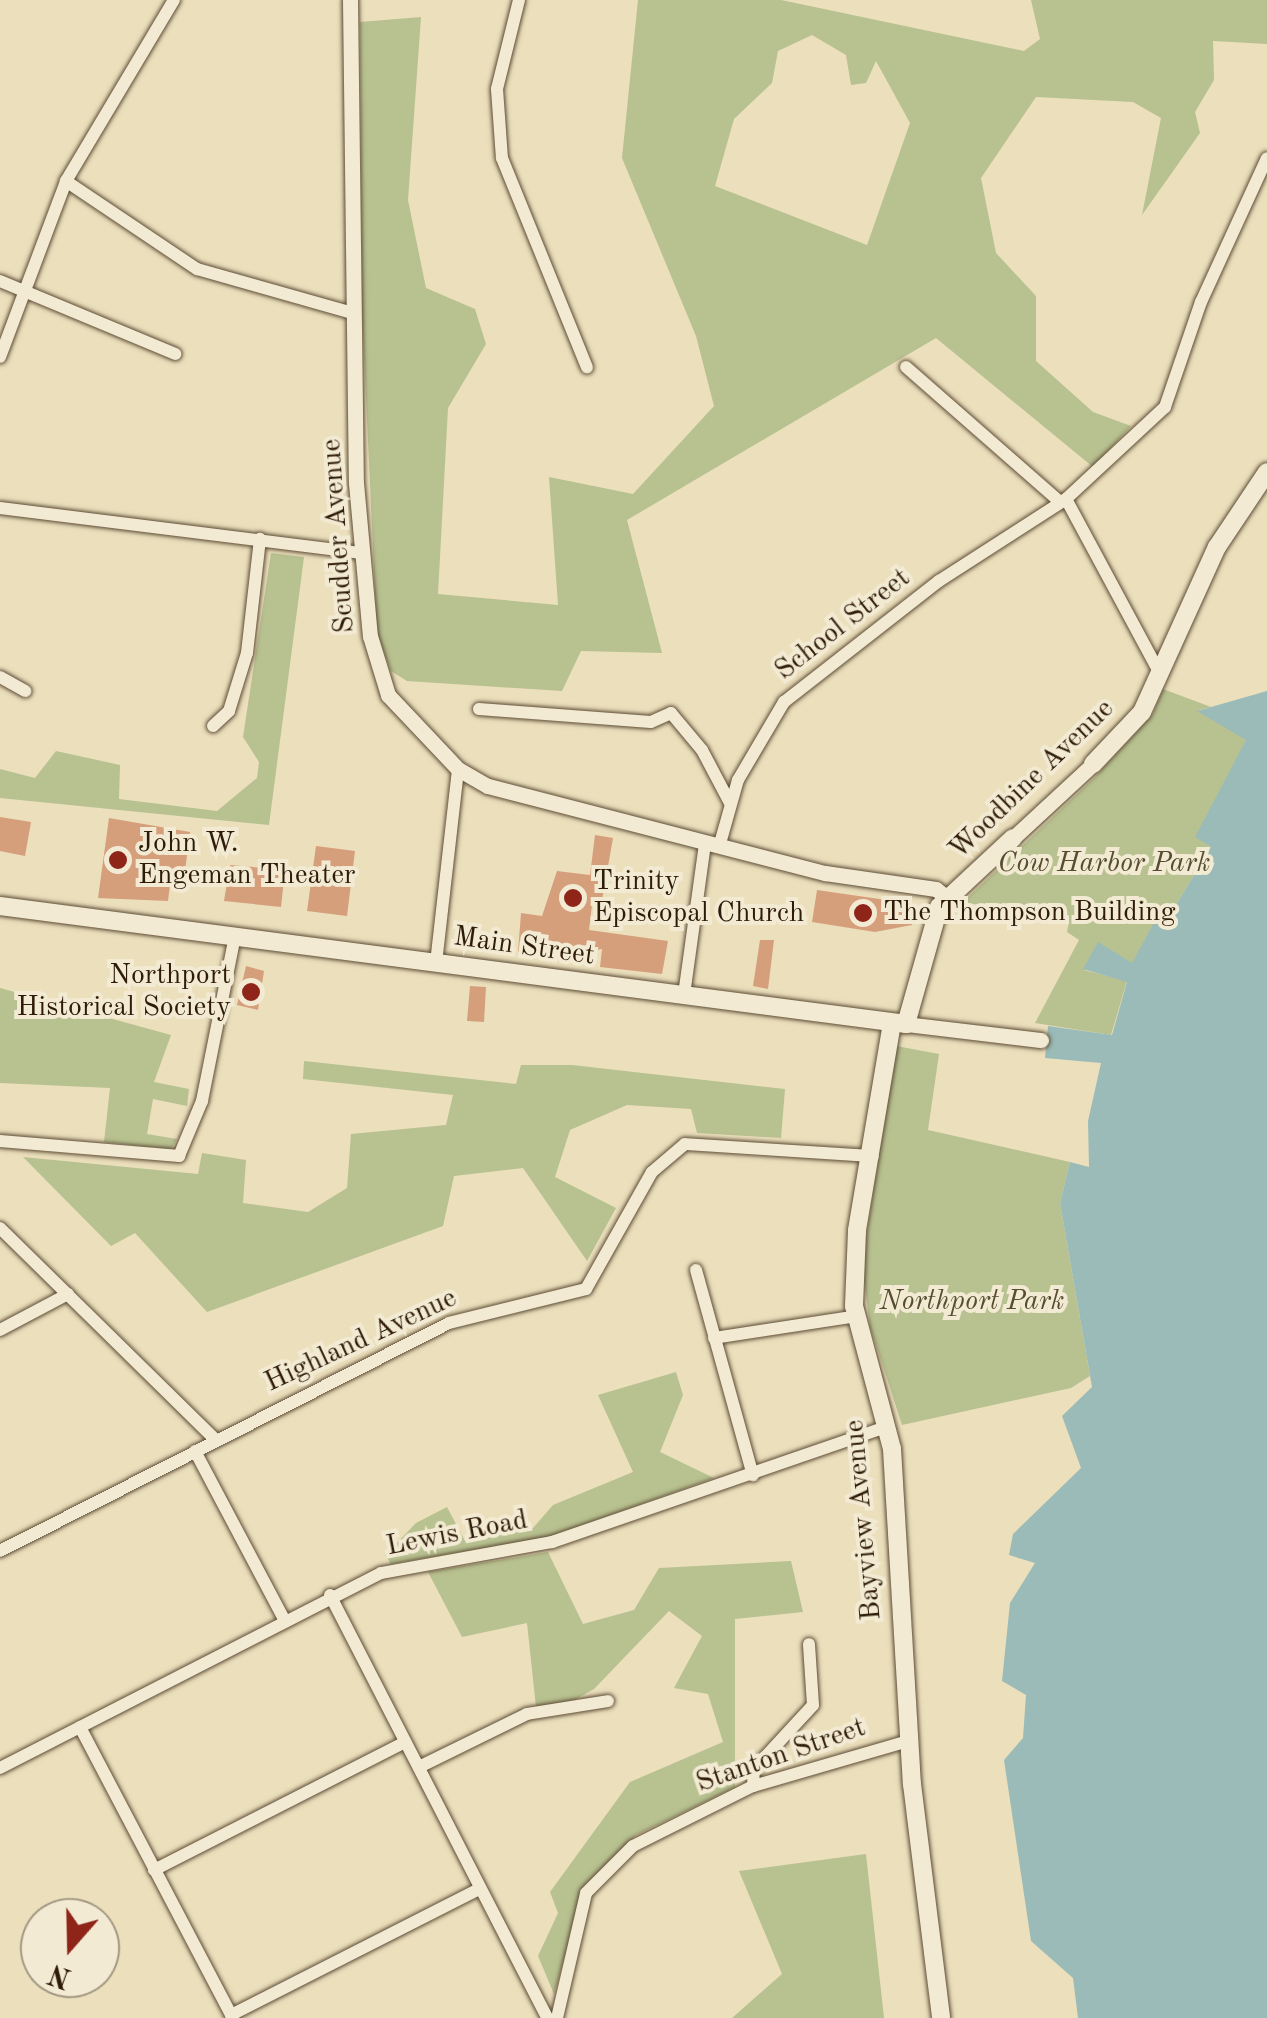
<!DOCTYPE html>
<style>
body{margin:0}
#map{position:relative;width:1267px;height:2018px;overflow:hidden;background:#ebdfbc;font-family:"Old Standard TT",serif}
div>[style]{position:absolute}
.green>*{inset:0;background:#b8c190}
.water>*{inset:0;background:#9abbb8}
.building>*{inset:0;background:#d69f7c}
.roads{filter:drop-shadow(0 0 2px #5d4c35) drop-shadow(0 0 2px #5d4c35)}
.minor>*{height:12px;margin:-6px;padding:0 6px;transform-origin:6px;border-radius:6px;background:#f2ead3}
.tertiary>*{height:15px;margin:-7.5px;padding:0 7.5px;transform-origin:7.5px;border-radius:7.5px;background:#f2ead3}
.secondary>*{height:18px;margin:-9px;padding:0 9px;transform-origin:9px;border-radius:9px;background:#f2ead3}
.dots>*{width:28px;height:28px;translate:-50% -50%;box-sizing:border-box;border:5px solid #f2ead3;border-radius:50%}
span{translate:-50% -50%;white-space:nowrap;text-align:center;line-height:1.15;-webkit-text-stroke:8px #f2ead3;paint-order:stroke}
.street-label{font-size:28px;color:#2e1b08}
.poi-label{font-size:28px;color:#2e1b08}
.left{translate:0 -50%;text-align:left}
.right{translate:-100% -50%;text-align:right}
.park-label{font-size:28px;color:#574d31;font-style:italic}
.north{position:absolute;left:20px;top:1898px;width:100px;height:100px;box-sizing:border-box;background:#f2ead3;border:2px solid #a49782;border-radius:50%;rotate:200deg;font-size:28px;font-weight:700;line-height:40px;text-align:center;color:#2e1b08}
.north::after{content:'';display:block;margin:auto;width:35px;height:45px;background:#8f2418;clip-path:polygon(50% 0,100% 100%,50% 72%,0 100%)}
</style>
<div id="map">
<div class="green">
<i style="clip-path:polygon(evenodd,638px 0,781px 0,1024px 51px,1040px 39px,1031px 0,1267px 0,1267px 44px,1213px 41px,1214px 80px,1195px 112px,1200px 133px,1142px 215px,1161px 118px,1133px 102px,1036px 97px,981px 178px,996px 253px,1036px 296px,1036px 361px,1093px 412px,1131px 426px,1093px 467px,936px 338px,627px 520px,662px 653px,581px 651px,562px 691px,407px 681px,391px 671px,377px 634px,362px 312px,360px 22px,421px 17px,408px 200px,426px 288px,475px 309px,486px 344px,448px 408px,438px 594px,558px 605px,549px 477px,633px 494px,714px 406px,696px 336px,622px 158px,638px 0,812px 35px,846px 55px,851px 85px,866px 83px,876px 61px,910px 123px,867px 245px,715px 186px,734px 119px,772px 83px,778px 51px,812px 35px)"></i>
<i style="clip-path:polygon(271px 553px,304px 557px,269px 825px,0 798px,0 769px,35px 778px,56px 751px,120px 765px,119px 799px,217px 811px,257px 778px,259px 762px,243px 737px)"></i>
<i style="clip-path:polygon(1163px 689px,1211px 707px,1199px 710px,1247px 740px,1196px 837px,1211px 847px,1171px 913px,1162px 909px,1132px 964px,1084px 970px,1127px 981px,1111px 1035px,1035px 1023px,1079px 940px,1067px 932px,1069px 922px,963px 902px,1094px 778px,1153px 714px)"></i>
<i style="clip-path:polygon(0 988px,171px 1035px,154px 1082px,189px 1089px,187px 1106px,153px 1099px,147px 1134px,177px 1139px,171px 1149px,104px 1142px,110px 1088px,0 1083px)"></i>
<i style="clip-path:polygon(896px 1046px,939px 1054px,928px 1130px,1070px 1162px,1060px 1203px,1090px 1376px,1071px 1388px,902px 1425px,870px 1326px,862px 1264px)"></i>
<i style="clip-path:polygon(304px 1061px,516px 1084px,521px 1065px,572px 1065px,785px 1089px,781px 1138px,697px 1133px,691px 1109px,627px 1105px,570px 1130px,555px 1177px,616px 1208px,587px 1261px,523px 1168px,454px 1176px,443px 1226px,207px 1312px,135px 1233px,111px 1246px,23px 1157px,198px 1174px,202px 1153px,246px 1160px,243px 1203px,308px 1212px,347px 1188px,351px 1134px,446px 1125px,453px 1095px,303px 1079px)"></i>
<i style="clip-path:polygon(676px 1372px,683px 1395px,660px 1452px,714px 1478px,549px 1537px,391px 1564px,385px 1555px,416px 1523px,447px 1507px,465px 1541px,533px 1528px,553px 1505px,633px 1472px,598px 1395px)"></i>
<i style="clip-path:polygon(548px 1552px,583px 1624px,634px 1610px,659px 1568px,791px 1561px,803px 1612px,735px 1619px,735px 1787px,636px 1835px,586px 1885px,554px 1994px,538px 1956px,558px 1913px,550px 1892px,630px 1782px,723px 1742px,708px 1694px,674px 1688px,702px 1636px,669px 1611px,594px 1689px,564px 1706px,536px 1707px,527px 1623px,462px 1637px,428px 1572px)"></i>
<i style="clip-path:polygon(866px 1854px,884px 2018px,732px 2018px,782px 1974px,739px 1871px)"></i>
</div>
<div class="water">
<i style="clip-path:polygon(1267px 691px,1267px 2018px,1078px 2018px,1073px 1978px,1031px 1941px,1004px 1760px,1023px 1738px,1026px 1695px,1002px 1681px,1010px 1603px,1035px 1563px,1009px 1555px,1013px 1534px,1081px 1468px,1062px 1416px,1092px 1387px,1060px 1203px,1070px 1162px,1089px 1167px,1088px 1121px,1101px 1063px,1045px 1058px,1048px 1026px,1112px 1035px,1127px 982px,1083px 969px,1098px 942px,1132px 963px,1162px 908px,1171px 913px,1211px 847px,1195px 837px,1246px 740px,1197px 711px)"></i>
</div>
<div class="building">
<i style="clip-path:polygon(0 817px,31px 822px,25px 856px,0 851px)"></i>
<i style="clip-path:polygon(109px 818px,190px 832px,185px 871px,172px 869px,168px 901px,98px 898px)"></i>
<i style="clip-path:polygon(595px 835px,613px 838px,601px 906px,592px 905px,589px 930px,668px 941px,662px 974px,600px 967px,602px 949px,580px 953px,545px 942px,518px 952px,521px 913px,542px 916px,557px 871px,590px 875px)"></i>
<i style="clip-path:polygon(316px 846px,355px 851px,347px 916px,307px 911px)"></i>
<i style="clip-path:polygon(230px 865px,285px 870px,281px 907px,224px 901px)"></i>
<i style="clip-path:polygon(817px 890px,914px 904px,912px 925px,875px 932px,812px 922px)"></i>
<i style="clip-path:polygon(760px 940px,774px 940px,768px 989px,753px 986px)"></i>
<i style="clip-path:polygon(246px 966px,264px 971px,258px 1010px,237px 1005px)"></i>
<i style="clip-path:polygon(470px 986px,486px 987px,484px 1022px,467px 1021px)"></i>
</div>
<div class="roads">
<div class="minor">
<i style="left:519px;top:0;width:92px;rotate:103.9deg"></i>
<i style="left:497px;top:89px;width:69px;rotate:85.9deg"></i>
<i style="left:502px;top:158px;width:226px;rotate:67.9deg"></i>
<i style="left:66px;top:181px;width:158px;rotate:33.9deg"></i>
<i style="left:197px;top:269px;width:162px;rotate:15.8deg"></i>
<i style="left:0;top:281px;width:190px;rotate:22.6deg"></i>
<i style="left:0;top:357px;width:188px;rotate:-69.4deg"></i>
<i style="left:66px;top:181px;width:211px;rotate:-59.2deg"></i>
<i style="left:906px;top:367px;width:203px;rotate:41.2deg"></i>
<i style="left:1066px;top:499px;width:196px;rotate:61.7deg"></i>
<i style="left:0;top:508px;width:365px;rotate:7.1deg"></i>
<i style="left:0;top:677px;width:29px;rotate:29deg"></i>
<i style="left:479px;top:709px;width:172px;rotate:4.3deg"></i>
<i style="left:651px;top:722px;width:22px;rotate:-24deg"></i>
<i style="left:671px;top:713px;width:48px;rotate:50deg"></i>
<i style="left:702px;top:750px;width:60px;rotate:62.2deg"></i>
<i style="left:213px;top:726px;width:22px;rotate:-43deg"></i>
<i style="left:229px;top:711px;width:61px;rotate:-72.8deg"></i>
<i style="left:247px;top:653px;width:115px;rotate:-83.5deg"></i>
<i style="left:719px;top:847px;width:70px;rotate:-74.2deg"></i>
<i style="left:738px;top:780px;width:91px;rotate:-59.5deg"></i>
<i style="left:784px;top:702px;width:197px;rotate:-38deg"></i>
<i style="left:939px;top:581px;width:151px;rotate:-32.8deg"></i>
<i style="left:1066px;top:499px;width:135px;rotate:-42.9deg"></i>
<i style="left:1165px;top:407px;width:111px;rotate:-71.1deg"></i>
<i style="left:1201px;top:302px;width:158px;rotate:-65.4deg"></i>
<i style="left:436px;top:963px;width:195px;rotate:-83.5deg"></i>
<i style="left:684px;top:995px;width:152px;rotate:-82.1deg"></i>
<i style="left:0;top:1141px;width:180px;rotate:4.8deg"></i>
<i style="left:179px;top:1156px;width:60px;rotate:-67.3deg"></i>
<i style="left:202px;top:1101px;width:168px;rotate:-78.7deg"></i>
<i style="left:0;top:1228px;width:303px;rotate:44.5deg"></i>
<i style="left:696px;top:1270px;width:213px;rotate:74.5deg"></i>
<i style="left:0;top:1330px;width:77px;rotate:-27.9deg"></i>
<i style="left:714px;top:1338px;width:145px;rotate:-8.7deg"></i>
<i style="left:195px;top:1451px;width:190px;rotate:62.1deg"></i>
<i style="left:0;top:1551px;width:504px;rotate:-26.92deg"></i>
<i style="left:449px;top:1323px;width:141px;rotate:-13.9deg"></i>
<i style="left:586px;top:1289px;width:134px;rotate:-60.6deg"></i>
<i style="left:652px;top:1172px;width:43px;rotate:-40.3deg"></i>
<i style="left:685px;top:1144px;width:188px;rotate:3.7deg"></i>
<i style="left:330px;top:1595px;width:475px;rotate:62.8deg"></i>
<i style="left:80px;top:1727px;width:329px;rotate:62.3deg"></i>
<i style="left:419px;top:1767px;width:120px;rotate:-26.1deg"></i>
<i style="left:527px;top:1714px;width:82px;rotate:-9.1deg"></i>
<i style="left:0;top:1768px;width:428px;rotate:-27.1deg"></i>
<i style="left:381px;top:1573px;width:174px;rotate:-10.3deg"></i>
<i style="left:552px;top:1542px;width:356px;rotate:-19deg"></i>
<i style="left:753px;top:1786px;width:17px;rotate:-87deg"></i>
<i style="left:754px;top:1769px;width:87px;rotate:-47.3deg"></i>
<i style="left:813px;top:1705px;width:61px;rotate:-93.8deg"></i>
<i style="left:154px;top:1870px;width:282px;rotate:-27deg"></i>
<i style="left:231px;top:2015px;width:278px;rotate:-26.9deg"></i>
<i style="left:557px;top:2018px;width:128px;rotate:-76.9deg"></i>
<i style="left:586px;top:1893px;width:66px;rotate:-45deg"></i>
<i style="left:633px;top:1846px;width:134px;rotate:-26.6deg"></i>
<i style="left:753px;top:1786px;width:161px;rotate:-16.2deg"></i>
</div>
<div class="tertiary">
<i style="left:350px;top:0;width:483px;rotate:89.3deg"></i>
<i style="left:356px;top:483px;width:154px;rotate:84.8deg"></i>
<i style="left:370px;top:636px;width:62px;rotate:73deg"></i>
<i style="left:388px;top:695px;width:102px;rotate:46.6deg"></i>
<i style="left:458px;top:769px;width:34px;rotate:30deg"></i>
<i style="left:488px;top:786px;width:348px;rotate:14.5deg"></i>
<i style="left:825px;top:873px;width:112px;rotate:8.2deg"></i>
<i style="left:936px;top:889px;width:14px;rotate:39deg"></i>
<i style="left:1013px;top:838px;width:109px;rotate:-42.8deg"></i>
<i style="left:906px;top:1024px;width:136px;rotate:6.8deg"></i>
</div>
<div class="secondary">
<i style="left:1093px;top:764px;width:71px;rotate:-46.7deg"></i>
<i style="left:1142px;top:712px;width:181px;rotate:-65.6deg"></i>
<i style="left:1217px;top:547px;width:90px;rotate:-56.3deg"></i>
<i style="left:0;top:906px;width:914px;rotate:7.42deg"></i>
<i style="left:906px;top:1024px;width:122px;rotate:-74.2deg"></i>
<i style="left:939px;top:907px;width:101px;rotate:-43deg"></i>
<i style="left:892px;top:1023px;width:211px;rotate:99.6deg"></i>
<i style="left:857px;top:1231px;width:75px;rotate:92.3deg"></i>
<i style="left:854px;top:1306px;width:148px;rotate:75.1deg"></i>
<i style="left:892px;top:1449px;width:336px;rotate:86.6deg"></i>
<i style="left:912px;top:1784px;width:236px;rotate:82.9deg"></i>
</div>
</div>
<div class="dots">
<i style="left:118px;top:860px;background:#8f2418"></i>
<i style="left:573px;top:898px;background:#8f2418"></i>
<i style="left:863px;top:913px;background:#8f2418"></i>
<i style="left:251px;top:992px;background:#8f2418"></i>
</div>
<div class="street-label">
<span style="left:339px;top:536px;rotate:-94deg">Scudder Avenue</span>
<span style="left:843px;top:625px;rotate:-38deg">School Street</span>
<span style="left:1032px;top:780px;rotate:-44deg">Woodbine Avenue</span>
<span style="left:524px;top:947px;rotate:8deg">Main Street</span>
<span style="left:361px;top:1341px;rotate:-25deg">Highland Avenue</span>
<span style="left:864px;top:1520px;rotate:-95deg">Bayview Avenue</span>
<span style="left:457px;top:1534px;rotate:-11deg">Lewis Road</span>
<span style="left:781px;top:1756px;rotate:-19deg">Stanton Street</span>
</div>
<div class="poi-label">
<span class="left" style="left:138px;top:860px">John W.<br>Engeman Theater</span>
<span class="left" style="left:593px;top:898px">Trinity<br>Episcopal Church</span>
<span class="left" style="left:883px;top:913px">The Thompson Building</span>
<span class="right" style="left:231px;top:992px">Northport<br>Historical Society</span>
</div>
<div class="park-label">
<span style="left:1104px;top:864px">Cow Harbor Park</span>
<span style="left:972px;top:1302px">Northport Park</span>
</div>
<div class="north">N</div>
</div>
